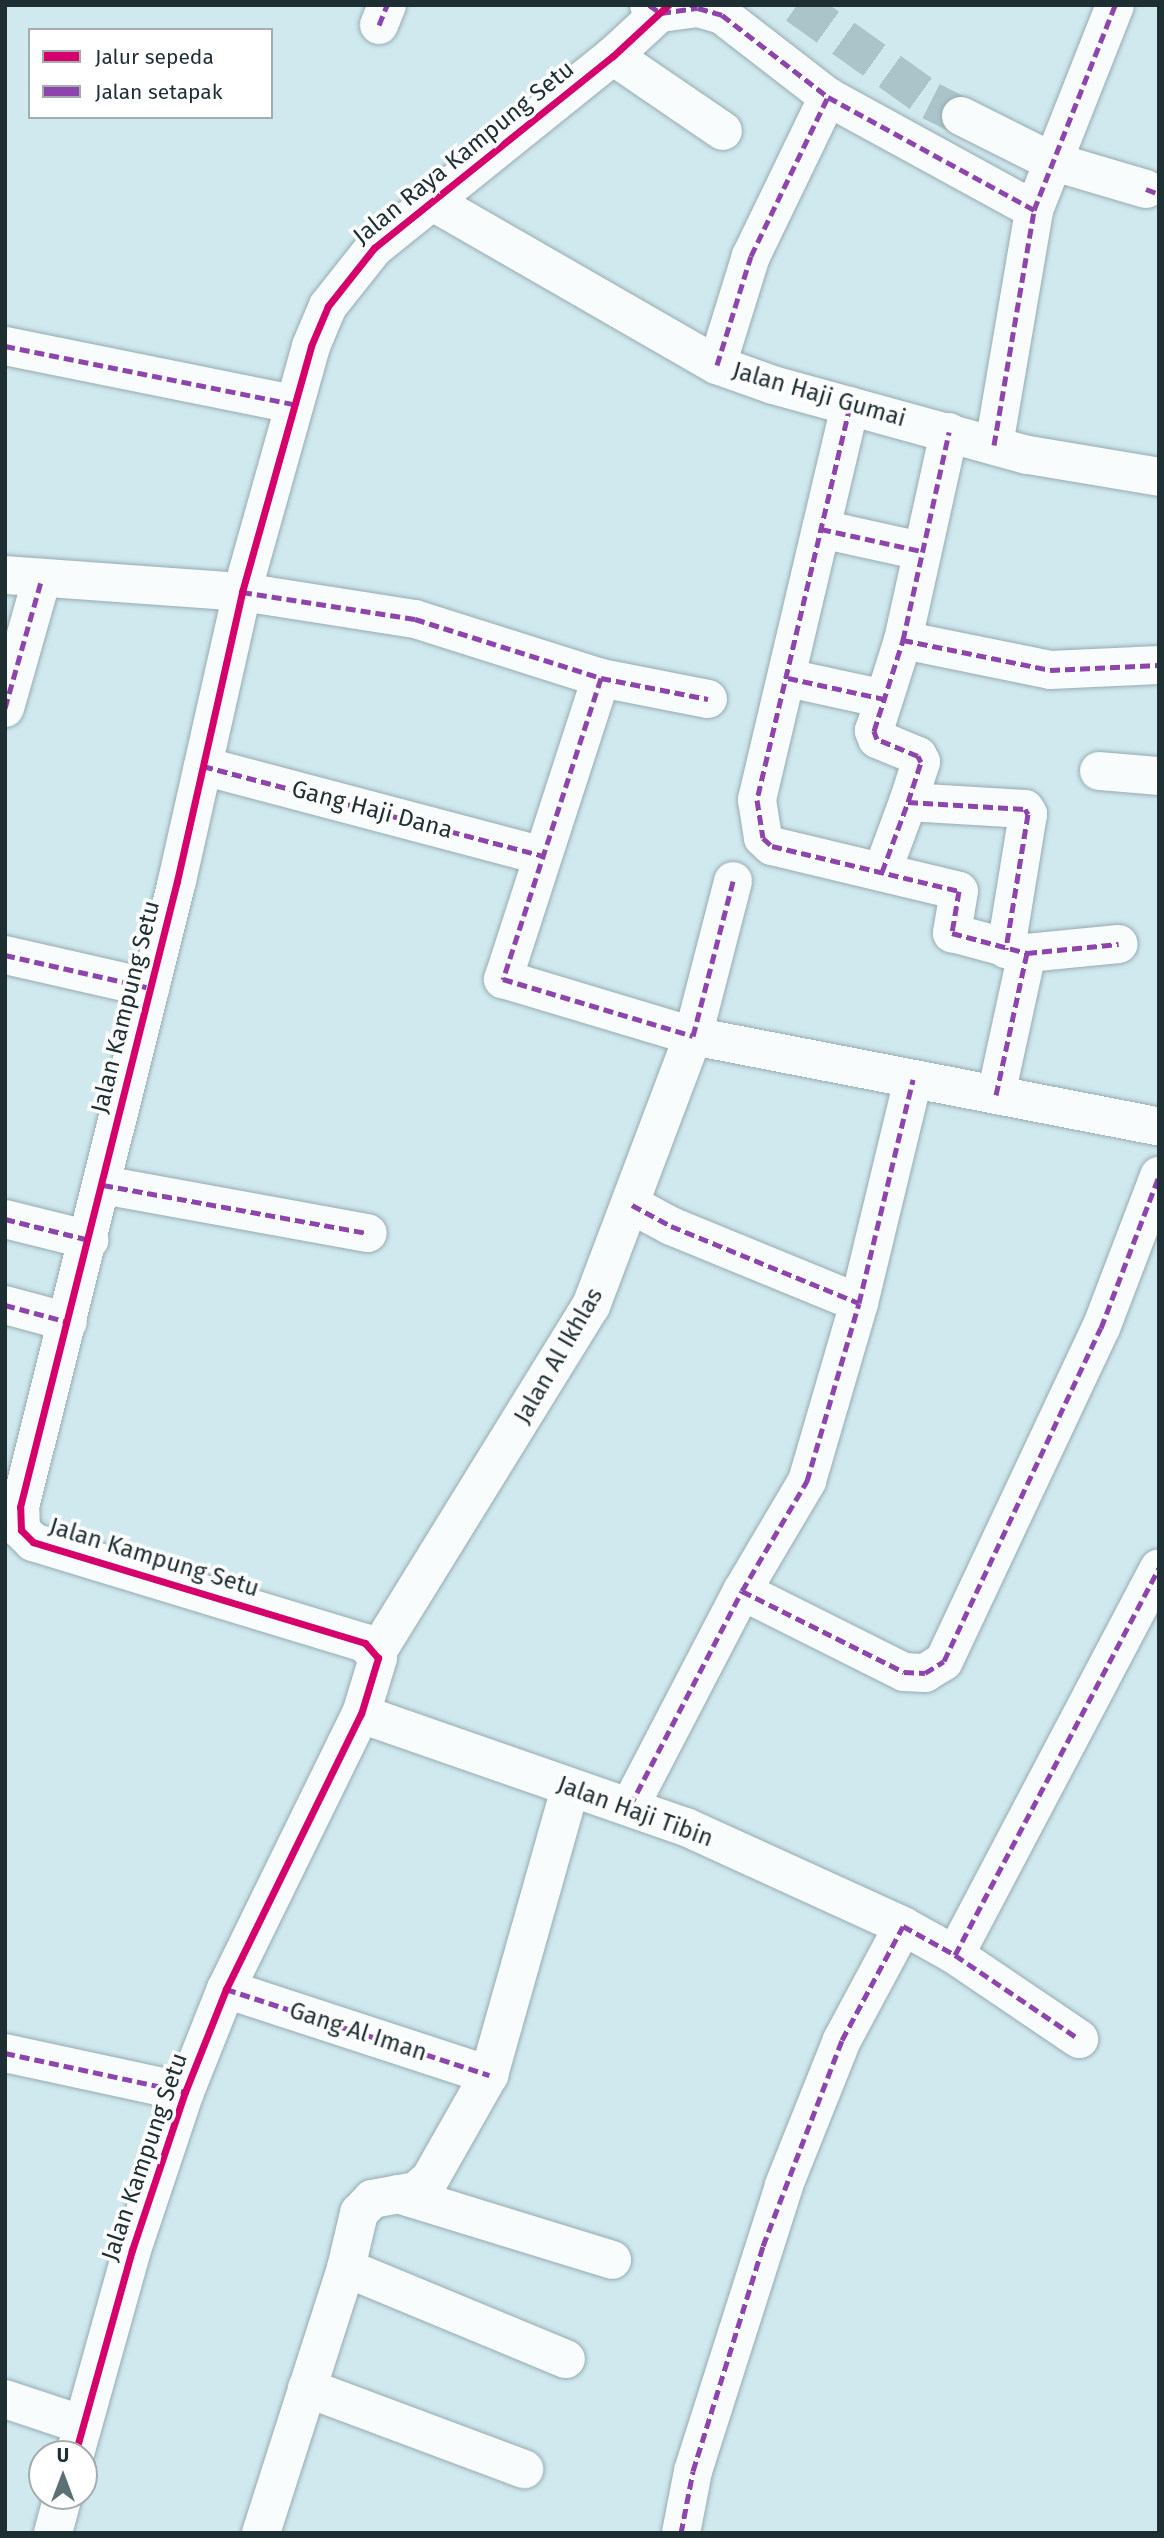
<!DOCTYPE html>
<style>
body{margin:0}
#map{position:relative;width:1164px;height:2538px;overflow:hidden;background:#cfe9ef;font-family:"Fira Sans",sans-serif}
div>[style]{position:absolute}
.minor-tunnel>*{height:38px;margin-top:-19px;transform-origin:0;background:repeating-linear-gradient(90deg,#abc4c9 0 38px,transparent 0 57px)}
.roads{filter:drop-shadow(0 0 2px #97abb0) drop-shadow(0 0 2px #97abb0)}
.minor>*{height:38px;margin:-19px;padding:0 19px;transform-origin:19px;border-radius:19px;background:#f8fcfd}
.tertiary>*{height:38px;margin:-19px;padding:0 19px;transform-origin:19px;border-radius:19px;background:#f8fcfd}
.quiet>*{height:5px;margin-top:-2.5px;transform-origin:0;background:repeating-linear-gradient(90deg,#8e44ad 0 10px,transparent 0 15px)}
.cycleway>*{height:7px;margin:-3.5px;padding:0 3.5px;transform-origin:3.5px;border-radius:3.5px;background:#d6006c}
span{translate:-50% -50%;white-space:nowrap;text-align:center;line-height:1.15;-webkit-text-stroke:7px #fff;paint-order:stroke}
.street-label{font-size:24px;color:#1d2f33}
.frame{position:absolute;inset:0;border:7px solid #1d2f33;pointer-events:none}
.legend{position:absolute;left:28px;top:28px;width:245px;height:91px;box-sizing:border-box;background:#fff;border:2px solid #a5acad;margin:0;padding:9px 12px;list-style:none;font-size:21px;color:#1d2f33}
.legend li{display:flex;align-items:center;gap:14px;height:35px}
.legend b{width:35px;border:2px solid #a5acad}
.north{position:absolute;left:28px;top:2440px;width:70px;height:70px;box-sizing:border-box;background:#fff;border:2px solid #a5acad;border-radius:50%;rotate:0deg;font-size:19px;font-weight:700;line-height:28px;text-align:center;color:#1d2f33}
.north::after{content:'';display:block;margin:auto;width:24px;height:32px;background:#5b7075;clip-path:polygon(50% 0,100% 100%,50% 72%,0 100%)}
</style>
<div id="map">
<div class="minor-tunnel">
<i style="left:797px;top:5px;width:165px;rotate:35.6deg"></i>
<i style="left:931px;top:101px;width:34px;rotate:27deg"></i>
</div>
<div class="roads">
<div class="minor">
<i style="left:649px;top:5px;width:14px;rotate:34deg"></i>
<i style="left:661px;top:13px;width:37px;rotate:-8deg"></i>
<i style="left:698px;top:8px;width:25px;rotate:16deg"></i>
<i style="left:722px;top:15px;width:134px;rotate:37.7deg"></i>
<i style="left:828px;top:97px;width:235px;rotate:28.7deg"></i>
<i style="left:379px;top:25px;width:22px;rotate:-68deg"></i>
<i style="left:613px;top:56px;width:133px;rotate:34.3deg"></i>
<i style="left:961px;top:116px;width:101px;rotate:26.6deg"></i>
<i style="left:1051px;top:161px;width:99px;rotate:16.4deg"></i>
<i style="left:433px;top:202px;width:327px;rotate:29.9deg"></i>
<i style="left:717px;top:365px;width:59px;rotate:19.7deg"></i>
<i style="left:773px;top:385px;width:264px;rotate:15.4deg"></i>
<i style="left:1028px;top:455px;width:133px;rotate:9.5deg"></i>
<i style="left:5px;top:346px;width:293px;rotate:11.4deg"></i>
<i style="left:717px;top:365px;width:114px;rotate:-72.7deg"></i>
<i style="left:751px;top:256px;width:177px;rotate:-64.2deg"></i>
<i style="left:850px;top:406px;width:405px;rotate:103.3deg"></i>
<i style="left:757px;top:800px;width:38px;rotate:81deg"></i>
<i style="left:763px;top:838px;width:12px;rotate:42deg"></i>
<i style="left:772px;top:846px;width:192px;rotate:13.5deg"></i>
<i style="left:959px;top:891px;width:43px;rotate:99.5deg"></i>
<i style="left:952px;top:933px;width:78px;rotate:14.9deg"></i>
<i style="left:1027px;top:953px;width:92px;rotate:-5.6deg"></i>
<i style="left:994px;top:445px;width:238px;rotate:-80.3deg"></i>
<i style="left:1034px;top:210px;width:220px;rotate:-68.4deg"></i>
<i style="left:821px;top:529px;width:102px;rotate:12.4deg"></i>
<i style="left:242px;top:592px;width:175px;rotate:8.9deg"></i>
<i style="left:415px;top:619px;width:195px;rotate:17.6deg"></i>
<i style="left:601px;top:678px;width:109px;rotate:11.1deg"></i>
<i style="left:903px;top:640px;width:150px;rotate:11.5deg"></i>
<i style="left:1050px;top:670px;width:109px;rotate:-2.6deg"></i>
<i style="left:601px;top:678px;width:317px;rotate:108deg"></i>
<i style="left:503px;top:979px;width:198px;rotate:16.7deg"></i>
<i style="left:693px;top:1036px;width:475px;rotate:11deg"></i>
<i style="left:788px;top:678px;width:98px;rotate:12.3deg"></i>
<i style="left:5px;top:708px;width:135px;rotate:-74.1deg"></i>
<i style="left:203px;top:766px;width:350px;rotate:14.8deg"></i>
<i style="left:1099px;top:771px;width:60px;rotate:4.8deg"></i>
<i style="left:908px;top:802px;width:42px;rotate:-72deg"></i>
<i style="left:921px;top:762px;width:7px;rotate:-117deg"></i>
<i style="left:918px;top:756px;width:44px;rotate:-157.5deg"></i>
<i style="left:877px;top:739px;width:9px;rotate:-111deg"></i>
<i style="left:874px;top:731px;width:96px;rotate:-72.3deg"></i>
<i style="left:903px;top:640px;width:213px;rotate:-77.5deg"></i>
<i style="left:882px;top:872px;width:75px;rotate:-69.6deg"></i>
<i style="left:908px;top:802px;width:117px;rotate:3.4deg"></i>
<i style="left:1025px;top:809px;width:6px;rotate:59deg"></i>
<i style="left:1028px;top:814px;width:137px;rotate:99.3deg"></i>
<i style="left:5px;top:955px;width:149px;rotate:12.8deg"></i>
<i style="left:996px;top:1095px;width:145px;rotate:-77.7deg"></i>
<i style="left:103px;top:1185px;width:269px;rotate:10.3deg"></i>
<i style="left:632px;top:1205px;width:44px;rotate:28.3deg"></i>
<i style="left:671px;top:1226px;width:203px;rotate:22.3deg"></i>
<i style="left:5px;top:1219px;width:87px;rotate:14deg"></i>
<i style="left:5px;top:1305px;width:65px;rotate:15.1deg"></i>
<i style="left:742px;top:1591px;width:128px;rotate:-59.4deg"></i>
<i style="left:807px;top:1481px;width:185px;rotate:-73.7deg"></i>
<i style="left:859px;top:1303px;width:230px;rotate:-76.4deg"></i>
<i style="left:377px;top:1652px;width:407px;rotate:-58.3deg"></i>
<i style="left:591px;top:1306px;width:289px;rotate:-69.3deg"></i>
<i style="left:693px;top:1036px;width:160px;rotate:-75.5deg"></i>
<i style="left:361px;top:1714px;width:344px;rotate:19.2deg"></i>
<i style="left:686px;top:1827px;width:239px;rotate:24.5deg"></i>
<i style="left:903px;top:1926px;width:60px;rotate:29.1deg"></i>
<i style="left:955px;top:1955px;width:437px;rotate:-62.2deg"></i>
<i style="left:630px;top:1806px;width:242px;rotate:-62.5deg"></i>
<i style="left:742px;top:1591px;width:181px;rotate:26.6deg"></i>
<i style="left:904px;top:1672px;width:21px;rotate:3deg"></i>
<i style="left:925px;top:1673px;width:22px;rotate:-32deg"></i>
<i style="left:944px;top:1661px;width:368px;rotate:-64.8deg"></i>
<i style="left:1101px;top:1328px;width:163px;rotate:-69.1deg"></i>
<i style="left:955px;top:1955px;width:150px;rotate:34.1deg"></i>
<i style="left:226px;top:1989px;width:277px;rotate:18.1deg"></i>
<i style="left:5px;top:2053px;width:184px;rotate:12.2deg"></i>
<i style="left:398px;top:2194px;width:224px;rotate:17.1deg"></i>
<i style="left:346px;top:2268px;width:238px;rotate:22.5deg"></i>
<i style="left:307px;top:2388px;width:232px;rotate:20.5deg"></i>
<i style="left:5px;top:2399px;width:82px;rotate:18.4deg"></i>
<i style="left:261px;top:2533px;width:278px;rotate:-72.2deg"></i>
<i style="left:346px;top:2268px;width:57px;rotate:-76.7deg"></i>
<i style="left:359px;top:2213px;width:19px;rotate:-47deg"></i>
<i style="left:372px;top:2199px;width:45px;rotate:-10.3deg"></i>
<i style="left:416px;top:2191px;width:18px;rotate:-41deg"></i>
<i style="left:430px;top:2179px;width:120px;rotate:-60.4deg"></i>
<i style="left:489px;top:2075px;width:297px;rotate:-74.2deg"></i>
<i style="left:681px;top:2533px;width:63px;rotate:-79deg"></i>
<i style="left:693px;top:2471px;width:300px;rotate:-72.3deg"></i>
<i style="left:784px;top:2185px;width:156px;rotate:-68.2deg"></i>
<i style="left:842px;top:2040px;width:129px;rotate:-61.8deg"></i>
</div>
<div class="tertiary">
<i style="left:5px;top:575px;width:238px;rotate:4.1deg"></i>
<i style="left:75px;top:2454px;width:212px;rotate:-74.4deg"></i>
<i style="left:132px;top:2250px;width:167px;rotate:-71.5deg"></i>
<i style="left:185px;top:2092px;width:111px;rotate:-68.3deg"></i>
<i style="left:226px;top:1989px;width:306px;rotate:-63.9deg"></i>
<i style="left:361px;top:1714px;width:59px;rotate:-73.1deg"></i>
<i style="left:378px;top:1658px;width:20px;rotate:-131deg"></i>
<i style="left:365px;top:1643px;width:347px;rotate:-163.1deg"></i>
<i style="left:33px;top:1542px;width:17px;rotate:-135deg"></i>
<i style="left:21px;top:1530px;width:23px;rotate:-92deg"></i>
<i style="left:20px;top:1507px;width:645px;rotate:-75.92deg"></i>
<i style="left:177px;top:881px;width:296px;rotate:-77.3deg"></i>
<i style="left:242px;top:592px;width:255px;rotate:-74.3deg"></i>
<i style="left:311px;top:346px;width:43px;rotate:-67deg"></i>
<i style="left:328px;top:306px;width:74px;rotate:-51.6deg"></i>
<i style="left:374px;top:248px;width:307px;rotate:-38.8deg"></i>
<i style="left:613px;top:56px;width:75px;rotate:-42.8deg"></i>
<i style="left:53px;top:2533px;width:38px;rotate:-75deg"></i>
</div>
</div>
<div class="quiet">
<i style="left:649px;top:5px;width:14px;rotate:34deg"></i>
<i style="left:661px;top:13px;width:37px;rotate:-8deg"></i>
<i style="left:698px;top:8px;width:25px;rotate:16deg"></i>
<i style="left:722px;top:15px;width:134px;rotate:37.7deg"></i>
<i style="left:828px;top:97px;width:235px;rotate:28.7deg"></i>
<i style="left:379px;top:25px;width:22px;rotate:-68deg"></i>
<i style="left:1146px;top:189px;width:14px;rotate:21deg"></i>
<i style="left:5px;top:346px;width:293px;rotate:11.4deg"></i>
<i style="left:717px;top:365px;width:114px;rotate:-72.7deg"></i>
<i style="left:751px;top:256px;width:177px;rotate:-64.2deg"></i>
<i style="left:850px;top:406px;width:405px;rotate:103.3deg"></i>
<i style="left:757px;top:800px;width:38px;rotate:81deg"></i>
<i style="left:763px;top:838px;width:12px;rotate:42deg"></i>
<i style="left:772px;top:846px;width:192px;rotate:13.5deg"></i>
<i style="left:959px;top:891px;width:43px;rotate:99.5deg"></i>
<i style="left:952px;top:933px;width:78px;rotate:14.9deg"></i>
<i style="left:1027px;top:953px;width:92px;rotate:-5.6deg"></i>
<i style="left:994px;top:445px;width:238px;rotate:-80.3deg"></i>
<i style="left:1034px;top:210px;width:220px;rotate:-68.4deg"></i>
<i style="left:821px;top:529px;width:102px;rotate:12.4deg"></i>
<i style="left:242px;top:592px;width:175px;rotate:8.9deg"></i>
<i style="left:415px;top:619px;width:195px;rotate:17.6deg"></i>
<i style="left:601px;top:678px;width:109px;rotate:11.1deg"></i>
<i style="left:903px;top:640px;width:150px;rotate:11.5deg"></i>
<i style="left:1050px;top:670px;width:109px;rotate:-2.6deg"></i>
<i style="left:601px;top:678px;width:317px;rotate:108deg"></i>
<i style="left:503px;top:979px;width:198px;rotate:16.7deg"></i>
<i style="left:693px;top:1036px;width:160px;rotate:-75.5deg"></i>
<i style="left:788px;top:678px;width:98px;rotate:12.3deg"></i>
<i style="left:5px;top:708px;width:135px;rotate:-74.1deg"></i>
<i style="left:203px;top:766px;width:350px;rotate:14.8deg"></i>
<i style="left:908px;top:802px;width:42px;rotate:-72deg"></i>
<i style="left:921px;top:762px;width:7px;rotate:-117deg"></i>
<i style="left:918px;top:756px;width:44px;rotate:-157.5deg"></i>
<i style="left:877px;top:739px;width:9px;rotate:-111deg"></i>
<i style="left:874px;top:731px;width:96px;rotate:-72.3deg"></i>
<i style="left:903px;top:640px;width:213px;rotate:-77.5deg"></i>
<i style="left:882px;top:872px;width:75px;rotate:-69.6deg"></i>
<i style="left:908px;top:802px;width:117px;rotate:3.4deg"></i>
<i style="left:1025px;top:809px;width:6px;rotate:59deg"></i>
<i style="left:1028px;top:814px;width:137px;rotate:99.3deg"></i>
<i style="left:5px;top:955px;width:149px;rotate:12.8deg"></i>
<i style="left:996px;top:1095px;width:145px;rotate:-77.7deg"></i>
<i style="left:103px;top:1185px;width:269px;rotate:10.3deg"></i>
<i style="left:632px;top:1205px;width:44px;rotate:28.3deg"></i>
<i style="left:671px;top:1226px;width:203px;rotate:22.3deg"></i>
<i style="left:5px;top:1219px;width:87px;rotate:14deg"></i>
<i style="left:5px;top:1305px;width:65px;rotate:15.1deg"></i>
<i style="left:742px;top:1591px;width:128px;rotate:-59.4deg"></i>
<i style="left:807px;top:1481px;width:185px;rotate:-73.7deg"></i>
<i style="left:859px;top:1303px;width:230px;rotate:-76.4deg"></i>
<i style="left:630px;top:1806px;width:242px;rotate:-62.5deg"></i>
<i style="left:742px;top:1591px;width:181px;rotate:26.6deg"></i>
<i style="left:904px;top:1672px;width:21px;rotate:3deg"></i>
<i style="left:925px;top:1673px;width:22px;rotate:-32deg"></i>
<i style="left:944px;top:1661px;width:368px;rotate:-64.8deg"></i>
<i style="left:1101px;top:1328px;width:163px;rotate:-69.1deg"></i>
<i style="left:955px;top:1955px;width:150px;rotate:34.1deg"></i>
<i style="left:226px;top:1989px;width:277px;rotate:18.1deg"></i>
<i style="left:5px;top:2053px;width:184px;rotate:12.2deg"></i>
<i style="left:681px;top:2533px;width:63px;rotate:-79deg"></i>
<i style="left:693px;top:2471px;width:236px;rotate:-72.7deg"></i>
<i style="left:763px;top:2246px;width:221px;rotate:-69deg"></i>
<i style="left:842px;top:2040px;width:129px;rotate:-61.8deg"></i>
<i style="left:903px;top:1926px;width:60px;rotate:29.1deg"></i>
<i style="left:955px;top:1955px;width:437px;rotate:-62.2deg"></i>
</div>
<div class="cycleway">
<i style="left:75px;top:2454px;width:212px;rotate:-74.4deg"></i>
<i style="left:132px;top:2250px;width:167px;rotate:-71.5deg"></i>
<i style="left:185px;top:2092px;width:111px;rotate:-68.3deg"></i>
<i style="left:226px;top:1989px;width:306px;rotate:-63.9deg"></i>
<i style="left:361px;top:1714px;width:59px;rotate:-73.1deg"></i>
<i style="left:378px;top:1658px;width:20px;rotate:-131deg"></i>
<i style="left:365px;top:1643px;width:347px;rotate:-163.1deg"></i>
<i style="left:33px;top:1542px;width:17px;rotate:-135deg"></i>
<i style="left:21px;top:1530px;width:23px;rotate:-92deg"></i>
<i style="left:20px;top:1507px;width:645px;rotate:-75.92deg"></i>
<i style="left:177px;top:881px;width:296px;rotate:-77.3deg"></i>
<i style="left:242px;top:592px;width:255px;rotate:-74.3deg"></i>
<i style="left:311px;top:346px;width:43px;rotate:-67deg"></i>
<i style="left:328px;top:306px;width:74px;rotate:-51.6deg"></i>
<i style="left:374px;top:248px;width:307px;rotate:-38.8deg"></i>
<i style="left:613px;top:56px;width:75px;rotate:-42.8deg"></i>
</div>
<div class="street-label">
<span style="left:464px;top:153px;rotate:-39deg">Jalan Raya Kampung Setu</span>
<span style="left:819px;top:395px;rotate:16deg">Jalan Haji Gumai</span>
<span style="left:372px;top:810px;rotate:15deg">Gang Haji Dana</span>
<span style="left:126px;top:1007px;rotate:-76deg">Jalan Kampung Setu</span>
<span style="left:559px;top:1356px;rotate:-60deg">Jalan Al Ikhlas</span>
<span style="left:154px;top:1558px;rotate:17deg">Jalan Kampung Setu</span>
<span style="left:635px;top:1812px;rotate:20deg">Jalan Haji Tibin</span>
<span style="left:358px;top:2032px;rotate:18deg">Gang Al Iman</span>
<span style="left:145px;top:2157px;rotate:-71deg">Jalan Kampung Setu</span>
</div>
<div class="frame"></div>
<ul class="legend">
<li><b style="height:9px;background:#d6006c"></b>Jalur sepeda</li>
<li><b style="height:9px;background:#8e44ad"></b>Jalan setapak</li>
</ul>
<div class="north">U</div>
</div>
